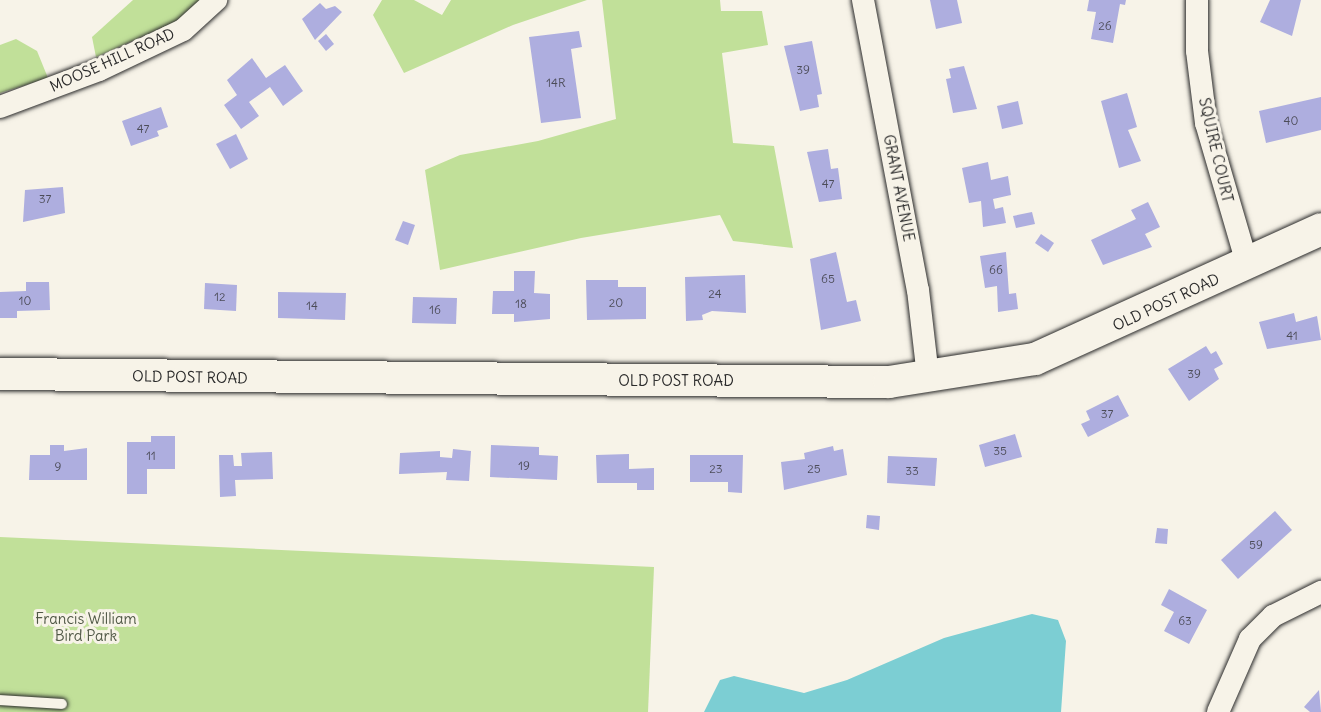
<!DOCTYPE html>
<style>
body{margin:0}
#map{position:relative;width:1321px;height:712px;overflow:hidden;background:#f7f3e8;font-family:Delius,sans-serif}
div>[style]{position:absolute}
.green>*{inset:0;background:#c1e099}
.water>*{inset:0;background:#7cced3}
.building>*{inset:0;background:#aeaedf}
.roads{filter:drop-shadow(0 0 2px #2b2b2b) drop-shadow(0 0 2px #2b2b2b)}
.lane>*{height:10px;margin:-5px;padding:0 5px;transform-origin:5px;border-radius:5px;background:#f7f3e8}
.street>*{height:22px;margin:-11px;padding:0 11px;transform-origin:11px;border-radius:11px;background:#f7f3e8}
.secondary>*{height:32px;margin:-16px;padding:0 16px;transform-origin:16px;border-radius:16px;background:#f7f3e8}
span{translate:-50% -50%;white-space:nowrap;text-align:center;line-height:1.15;-webkit-text-stroke:6px #f7f3e8;paint-order:stroke}
.number-label{font-size:12px;color:#4c4c58}
.number-label span{-webkit-text-stroke-width:0}
.street-label{font-size:15px;color:#2b2b2b}
.park-label{font-size:15px;color:#505846}
</style>
<div id="map">
<div class="green">
<i style="clip-path:polygon(133px 0,200px 0,175px 22px,96px 57px,92px 37px)"></i>
<i style="clip-path:polygon(382px 0,414px 0,442px 15px,451px 0,587px 0,513px 25px,404px 73px,373px 15px)"></i>
<i style="clip-path:polygon(602px 0,720px 0,721px 11px,762px 11px,768px 45px,722px 53px,733px 143px,774px 146px,793px 248px,733px 241px,720px 215px,581px 238px,440px 270px,425px 170px,460px 155px,538px 141px,616px 119px)"></i>
<i style="clip-path:polygon(16px 39px,37px 51px,48px 78px,0 93px,0 45px)"></i>
<i style="clip-path:polygon(0 537px,654px 567px,648px 712px,0 712px)"></i>
</div>
<div class="water">
<i style="clip-path:polygon(1032px 614px,1058px 620px,1066px 641px,1061px 712px,704px 712px,720px 680px,734px 676px,804px 693px,847px 680px,944px 638px)"></i>
</div>
<div class="building">
<i style="clip-path:polygon(930px 0,957px 0,962px 23px,936px 29px)"></i>
<i style="clip-path:polygon(1089px 0,1126px 0,1125px 5px,1120px 4px,1113px 43px,1091px 39px,1096px 12px,1087px 11px)"></i>
<i style="clip-path:polygon(1270px 0,1301px 0,1292px 36px,1260px 22px)"></i>
<i style="clip-path:polygon(320px 3px,326px 9px,335px 6px,342px 12px,315px 40px,302px 19px)"></i>
<i style="clip-path:polygon(579px 31px,582px 47px,571px 49px,581px 118px,541px 123px,529px 37px)"></i>
<i style="clip-path:polygon(326px 34px,334px 44px,326px 51px,318px 41px)"></i>
<i style="clip-path:polygon(812px 41px,822px 94px,817px 95px,819px 107px,800px 111px,784px 46px)"></i>
<i style="clip-path:polygon(252px 58px,266px 78px,285px 65px,303px 91px,283px 106px,270px 87px,249px 102px,259px 116px,241px 129px,224px 105px,237px 95px,227px 80px)"></i>
<i style="clip-path:polygon(964px 66px,977px 109px,953px 113px,946px 79px,951px 78px,949px 69px)"></i>
<i style="clip-path:polygon(1127px 93px,1137px 127px,1128px 130px,1141px 161px,1119px 168px,1101px 101px)"></i>
<i style="clip-path:polygon(1321px 97px,1321px 130px,1266px 143px,1259px 111px)"></i>
<i style="clip-path:polygon(1018px 101px,1023px 124px,1002px 129px,997px 106px)"></i>
<i style="clip-path:polygon(161px 107px,168px 127px,157px 131px,159px 136px,131px 146px,122px 121px)"></i>
<i style="clip-path:polygon(236px 134px,248px 159px,230px 169px,216px 144px)"></i>
<i style="clip-path:polygon(828px 149px,831px 169px,838px 168px,842px 199px,819px 202px,807px 152px)"></i>
<i style="clip-path:polygon(988px 162px,991px 180px,1008px 176px,1011px 195px,993px 199px,995px 209px,1003px 207px,1006px 223px,983px 227px,981px 201px,969px 203px,962px 168px)"></i>
<i style="clip-path:polygon(63px 187px,65px 213px,23px 222px,25px 190px)"></i>
<i style="clip-path:polygon(1148px 202px,1160px 227px,1145px 234px,1152px 247px,1103px 265px,1091px 240px,1136px 219px,1131px 210px)"></i>
<i style="clip-path:polygon(1032px 212px,1035px 224px,1016px 228px,1013px 216px)"></i>
<i style="clip-path:polygon(403px 221px,415px 225px,408px 245px,395px 240px)"></i>
<i style="clip-path:polygon(1041px 234px,1054px 243px,1048px 252px,1035px 243px)"></i>
<i style="clip-path:polygon(836px 252px,847px 302px,856px 300px,861px 321px,821px 330px,810px 259px)"></i>
<i style="clip-path:polygon(1006px 252px,1009px 294px,1016px 293px,1018px 309px,998px 312px,997px 286px,985px 288px,980px 256px)"></i>
<i style="clip-path:polygon(514px 271px,535px 271px,534px 293px,550px 294px,550px 319px,514px 322px,514px 314px,492px 314px,493px 291px,514px 291px)"></i>
<i style="clip-path:polygon(745px 275px,746px 313px,712px 311px,702px 315px,703px 320px,686px 321px,685px 277px)"></i>
<i style="clip-path:polygon(586px 280px,618px 280px,618px 287px,646px 287px,646px 319px,587px 320px)"></i>
<i style="clip-path:polygon(26px 282px,49px 282px,50px 310px,17px 311px,17px 318px,0 318px,0 292px,26px 291px)"></i>
<i style="clip-path:polygon(205px 283px,237px 285px,236px 311px,204px 309px)"></i>
<i style="clip-path:polygon(278px 292px,346px 293px,345px 320px,278px 318px)"></i>
<i style="clip-path:polygon(413px 297px,457px 298px,456px 324px,412px 323px)"></i>
<i style="clip-path:polygon(1294px 313px,1296px 322px,1317px 316px,1321px 340px,1267px 349px,1259px 322px)"></i>
<i style="clip-path:polygon(1206px 346px,1211px 354px,1216px 351px,1223px 364px,1214px 369px,1219px 379px,1189px 401px,1168px 369px)"></i>
<i style="clip-path:polygon(1118px 395px,1129px 416px,1088px 437px,1081px 424px,1090px 420px,1086px 411px)"></i>
<i style="clip-path:polygon(1015px 434px,1022px 457px,985px 467px,979px 445px)"></i>
<i style="clip-path:polygon(151px 436px,175px 436px,175px 469px,147px 469px,147px 494px,127px 494px,127px 442px,151px 442px)"></i>
<i style="clip-path:polygon(50px 445px,64px 445px,64px 451px,87px 448px,87px 480px,29px 480px,30px 455px,50px 455px)"></i>
<i style="clip-path:polygon(491px 445px,539px 447px,539px 455px,558px 456px,557px 480px,490px 477px)"></i>
<i style="clip-path:polygon(833px 446px,834px 451px,843px 449px,847px 475px,784px 490px,781px 462px,805px 459px,804px 453px)"></i>
<i style="clip-path:polygon(453px 449px,471px 451px,469px 481px,446px 480px,447px 472px,399px 474px,400px 453px,440px 451px,440px 457px,452px 458px)"></i>
<i style="clip-path:polygon(272px 452px,273px 479px,235px 480px,236px 496px,220px 497px,219px 455px,233px 455px,234px 466px,242px 466px,241px 453px)"></i>
<i style="clip-path:polygon(629px 454px,629px 469px,654px 468px,654px 490px,637px 490px,637px 483px,597px 483px,596px 455px)"></i>
<i style="clip-path:polygon(690px 455px,743px 455px,742px 493px,728px 492px,728px 482px,690px 482px)"></i>
<i style="clip-path:polygon(888px 456px,937px 458px,935px 486px,887px 483px)"></i>
<i style="clip-path:polygon(1275px 511px,1292px 530px,1238px 579px,1221px 560px)"></i>
<i style="clip-path:polygon(867px 515px,880px 516px,879px 530px,866px 528px)"></i>
<i style="clip-path:polygon(1157px 528px,1168px 529px,1167px 544px,1155px 543px)"></i>
<i style="clip-path:polygon(1169px 589px,1207px 610px,1189px 644px,1164px 631px,1174px 612px,1161px 605px)"></i>
<i style="clip-path:polygon(1319px 690px,1321px 712px,1310px 712px,1304px 707px)"></i>
</div>
<div class="roads">
<div class="lane">
<i style="left:0;top:700px;width:62px;rotate:3.7deg"></i>
</div>
<div class="street">
<i style="left:863px;top:0;width:295px;rotate:79.3deg"></i>
<i style="left:918px;top:290px;width:88px;rotate:83.4deg"></i>
<i style="left:1197px;top:0;width:51px;rotate:90deg"></i>
<i style="left:1197px;top:51px;width:73px;rotate:82.9deg"></i>
<i style="left:1206px;top:123px;width:146px;rotate:73.7deg"></i>
<i style="left:0;top:107px;width:106px;rotate:-20.5deg"></i>
<i style="left:99px;top:70px;width:93px;rotate:-25.5deg"></i>
<i style="left:183px;top:30px;width:45px;rotate:-42.3deg"></i>
<i style="left:1218px;top:712px;width:80px;rotate:-66.3deg"></i>
<i style="left:1250px;top:639px;width:33px;rotate:-45deg"></i>
<i style="left:1273px;top:616px;width:54px;rotate:-26.6deg"></i>
</div>
<div class="secondary">
<i style="left:0;top:374px;width:889px;rotate:0.52deg"></i>
<i style="left:889px;top:382px;width:148px;rotate:-9deg"></i>
<i style="left:1035px;top:359px;width:314px;rotate:-24.4deg"></i>
</div>
</div>
<div class="number-label">
<span style="left:1105px;top:26px">26</span>
<span style="left:803px;top:70px">39</span>
<span style="left:556px;top:83px">14R</span>
<span style="left:1291px;top:121px">40</span>
<span style="left:143px;top:129px">47</span>
<span style="left:828px;top:184px">47</span>
<span style="left:45px;top:199px">37</span>
<span style="left:996px;top:270px">66</span>
<span style="left:828px;top:279px">65</span>
<span style="left:715px;top:294px">24</span>
<span style="left:220px;top:297px">12</span>
<span style="left:25px;top:301px">10</span>
<span style="left:616px;top:303px">20</span>
<span style="left:521px;top:304px">18</span>
<span style="left:312px;top:306px">14</span>
<span style="left:435px;top:310px">16</span>
<span style="left:1292px;top:336px">41</span>
<span style="left:1194px;top:374px">39</span>
<span style="left:1107px;top:414px">37</span>
<span style="left:1000px;top:451px">35</span>
<span style="left:151px;top:456px">11</span>
<span style="left:524px;top:466px">19</span>
<span style="left:58px;top:467px">9</span>
<span style="left:716px;top:469px">23</span>
<span style="left:814px;top:469px">25</span>
<span style="left:912px;top:471px">33</span>
<span style="left:1256px;top:545px">59</span>
<span style="left:1185px;top:621px">63</span>
</div>
<div class="street-label">
<span style="left:112px;top:60px;rotate:-24deg">MOOSE HILL ROAD</span>
<span style="left:1216px;top:150px;rotate:77deg">SQUIRE COURT</span>
<span style="left:899px;top:188px;rotate:79deg">GRANT AVENUE</span>
<span style="left:1166px;top:302px;rotate:-25deg">OLD POST ROAD</span>
<span style="left:190px;top:377px;rotate:1deg">OLD POST ROAD</span>
<span style="left:676px;top:381px">OLD POST ROAD</span>
</div>
<div class="park-label">
<span style="left:86px;top:627px">Francis William<br>Bird Park</span>
</div>
</div>
